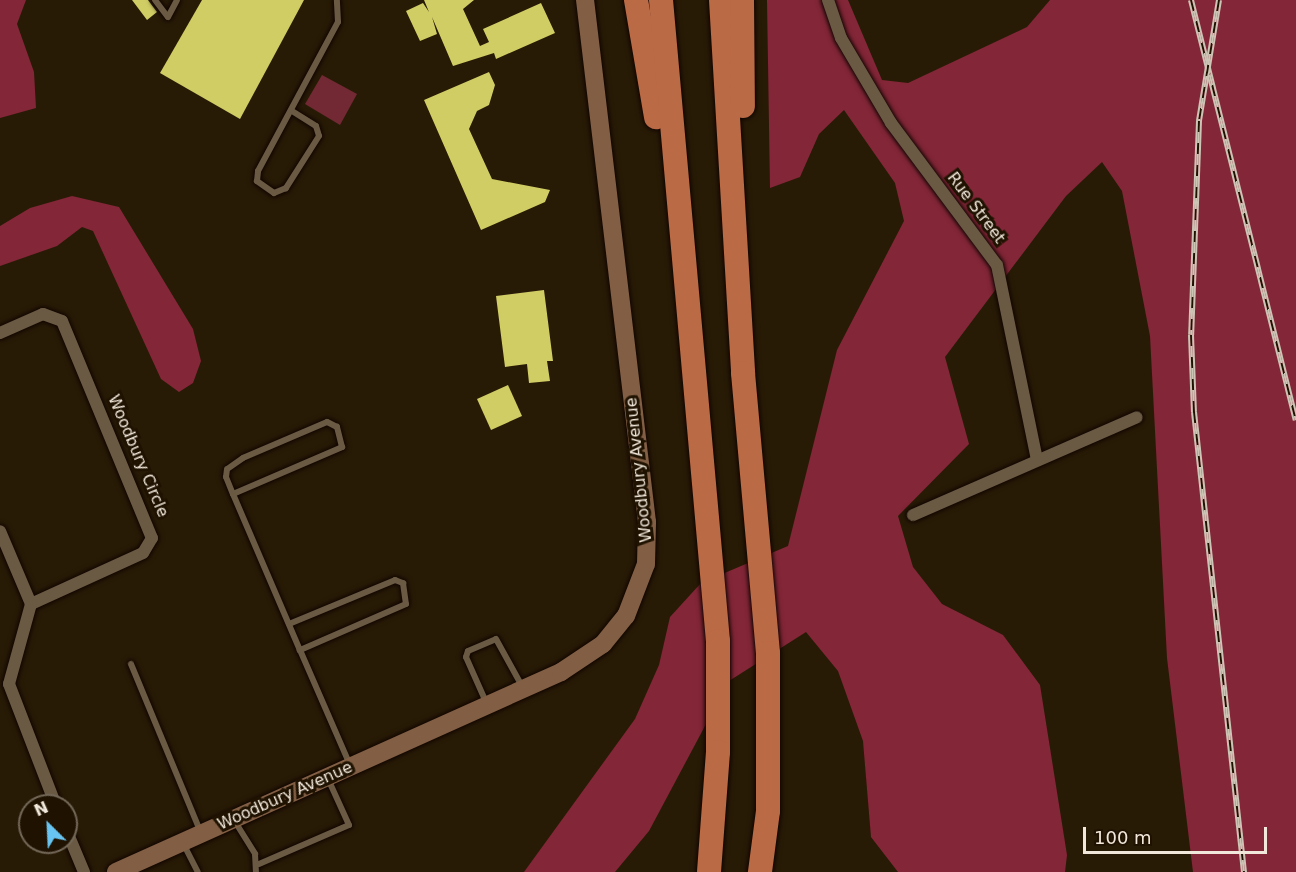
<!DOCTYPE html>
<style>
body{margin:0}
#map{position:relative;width:1296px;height:872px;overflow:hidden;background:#281b06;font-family:"DejaVu Sans",sans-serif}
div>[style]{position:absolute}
.green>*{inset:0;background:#732934}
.forest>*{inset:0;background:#832637}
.building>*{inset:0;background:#d0cd65}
.roads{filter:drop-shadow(0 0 2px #110500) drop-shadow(0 0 2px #110500)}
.service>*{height:6px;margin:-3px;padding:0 3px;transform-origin:3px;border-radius:3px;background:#6a5a44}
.minor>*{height:12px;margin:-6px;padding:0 6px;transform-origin:6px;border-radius:6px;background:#6a5a44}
.secondary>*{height:18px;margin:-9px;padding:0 9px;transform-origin:9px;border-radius:9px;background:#825f44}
.motorway>*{height:24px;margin:-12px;padding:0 12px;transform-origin:12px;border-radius:12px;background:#ba6a45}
.rail>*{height:6px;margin-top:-3px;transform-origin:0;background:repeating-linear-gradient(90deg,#1f1200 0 11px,#cdc4b5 0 22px);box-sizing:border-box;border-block:2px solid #cdc4b5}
span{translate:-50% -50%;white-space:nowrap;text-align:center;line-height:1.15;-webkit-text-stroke:6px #1f1200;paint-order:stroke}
.street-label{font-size:16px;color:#f1e8db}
.north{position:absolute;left:18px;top:794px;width:60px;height:60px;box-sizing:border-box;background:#1f1200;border:2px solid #736858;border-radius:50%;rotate:336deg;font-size:16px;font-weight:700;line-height:24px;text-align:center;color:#f1e8db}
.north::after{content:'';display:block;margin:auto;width:21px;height:27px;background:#68c4f0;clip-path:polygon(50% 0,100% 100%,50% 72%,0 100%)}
.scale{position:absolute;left:1083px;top:827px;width:184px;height:27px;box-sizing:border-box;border:3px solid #f1e8db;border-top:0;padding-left:8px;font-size:18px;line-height:21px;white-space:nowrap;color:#f1e8db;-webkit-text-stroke:4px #1f1200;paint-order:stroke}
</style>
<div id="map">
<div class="green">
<i style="clip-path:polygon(322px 75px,357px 94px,340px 125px,305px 104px)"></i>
</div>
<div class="forest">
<i style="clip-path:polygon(0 0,26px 0,17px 24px,34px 72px,36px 108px,0 118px)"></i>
<i style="clip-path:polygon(767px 0,848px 0,882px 80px,908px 83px,1027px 27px,1050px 0,1296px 0,1296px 872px,1193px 872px,1167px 658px,1150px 336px,1122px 191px,1102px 162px,1066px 196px,945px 357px,969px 444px,898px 516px,913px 567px,942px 604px,1003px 635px,1040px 685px,1067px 855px,1065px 872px,898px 872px,871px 837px,863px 741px,838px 671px,806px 632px,729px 681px,649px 831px,615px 872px,524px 872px,635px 719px,659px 665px,670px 617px,701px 583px,788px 546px,837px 350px,904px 221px,895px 183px,844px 110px,819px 134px,800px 177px,770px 188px)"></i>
<i style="clip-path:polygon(72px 196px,119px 207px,193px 329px,201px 361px,193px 383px,179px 392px,161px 379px,93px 231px,82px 227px,57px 246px,0 266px,0 226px,30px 208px)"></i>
</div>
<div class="building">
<i style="clip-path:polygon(132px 0,148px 0,157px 12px,147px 20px)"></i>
<i style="clip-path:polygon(202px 0,304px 0,240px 119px,160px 73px)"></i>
<i style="clip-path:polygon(424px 0,474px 0,463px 9px,480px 46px,489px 42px,483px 29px,541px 3px,555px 33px,496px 59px,494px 53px,453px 66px,432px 17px,437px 34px,420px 41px,406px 11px,423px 3px,429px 12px)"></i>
<i style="clip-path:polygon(489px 72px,495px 85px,489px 105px,477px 111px,469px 129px,492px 179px,550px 190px,545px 202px,481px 230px,424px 100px)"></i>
<i style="clip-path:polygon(544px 290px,553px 361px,547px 361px,550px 381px,529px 383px,527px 364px,505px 367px,496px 296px)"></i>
<i style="clip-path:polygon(508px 385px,522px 416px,491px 430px,477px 399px)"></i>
</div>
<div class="roads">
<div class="service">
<i style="left:155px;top:0;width:21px;rotate:53deg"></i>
<i style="left:168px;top:17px;width:19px;rotate:-62deg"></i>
<i style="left:292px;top:111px;width:28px;rotate:32deg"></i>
<i style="left:316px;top:126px;width:10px;rotate:73deg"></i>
<i style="left:319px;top:136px;width:62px;rotate:122.4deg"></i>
<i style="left:286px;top:188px;width:13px;rotate:157deg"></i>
<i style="left:274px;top:193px;width:21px;rotate:-145deg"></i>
<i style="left:257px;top:181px;width:10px;rotate:-84deg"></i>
<i style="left:258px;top:171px;width:169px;rotate:-61.8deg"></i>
<i style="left:338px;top:22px;width:22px;rotate:-93deg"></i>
<i style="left:233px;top:494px;width:119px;rotate:-23.3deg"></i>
<i style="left:342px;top:447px;width:21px;rotate:-104deg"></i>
<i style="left:337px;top:427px;width:11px;rotate:-153deg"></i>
<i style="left:327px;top:422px;width:91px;rotate:156.8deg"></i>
<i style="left:243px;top:458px;width:19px;rotate:145deg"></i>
<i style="left:227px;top:469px;width:8px;rotate:97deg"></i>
<i style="left:226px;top:477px;width:18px;rotate:68deg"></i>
<i style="left:233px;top:494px;width:170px;rotate:66.8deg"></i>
<i style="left:300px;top:650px;width:125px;rotate:66.5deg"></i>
<i style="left:289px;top:624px;width:115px;rotate:-22.5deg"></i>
<i style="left:395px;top:580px;width:9px;rotate:21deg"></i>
<i style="left:403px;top:583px;width:21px;rotate:82deg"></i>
<i style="left:406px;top:604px;width:116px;rotate:156.5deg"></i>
<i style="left:131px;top:664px;width:183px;rotate:67.5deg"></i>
<i style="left:486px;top:702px;width:49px;rotate:-114deg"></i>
<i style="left:466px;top:657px;width:6px;rotate:-72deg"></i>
<i style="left:468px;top:651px;width:30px;rotate:-23deg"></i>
<i style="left:496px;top:639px;width:56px;rotate:61.1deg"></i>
<i style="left:234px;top:820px;width:40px;rotate:58deg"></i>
<i style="left:255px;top:854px;width:18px;rotate:87deg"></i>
<i style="left:184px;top:845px;width:30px;rotate:63deg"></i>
<i style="left:259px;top:864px;width:98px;rotate:-23.4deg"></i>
<i style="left:349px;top:825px;width:51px;rotate:-114.5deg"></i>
</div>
<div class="minor">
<i style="left:828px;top:0;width:40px;rotate:71.1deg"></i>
<i style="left:841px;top:38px;width:99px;rotate:59.5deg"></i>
<i style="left:891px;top:123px;width:177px;rotate:53.3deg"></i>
<i style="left:997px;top:265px;width:199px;rotate:78.4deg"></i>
<i style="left:0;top:333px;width:47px;rotate:-23.8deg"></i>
<i style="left:43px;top:314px;width:20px;rotate:20deg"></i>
<i style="left:62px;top:321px;width:235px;rotate:67.5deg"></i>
<i style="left:152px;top:538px;width:17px;rotate:121deg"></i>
<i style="left:143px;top:553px;width:123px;rotate:155.5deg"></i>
<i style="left:31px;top:604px;width:79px;rotate:-113deg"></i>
<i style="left:913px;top:515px;width:244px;rotate:-23.6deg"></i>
<i style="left:31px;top:604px;width:83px;rotate:105.4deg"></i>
<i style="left:9px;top:684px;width:131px;rotate:68.9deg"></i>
<i style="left:66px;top:829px;width:47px;rotate:67.3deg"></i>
</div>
<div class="secondary">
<i style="left:116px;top:872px;width:488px;rotate:-24.2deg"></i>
<i style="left:561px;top:672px;width:50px;rotate:-33.7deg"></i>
<i style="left:603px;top:644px;width:36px;rotate:-51deg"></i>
<i style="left:626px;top:616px;width:56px;rotate:-69deg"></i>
<i style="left:646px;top:564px;width:42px;rotate:-88.6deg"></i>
<i style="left:647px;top:522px;width:526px;rotate:-96.77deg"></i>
</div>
<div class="motorway">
<i style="left:636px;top:0;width:119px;rotate:80.3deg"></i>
<i style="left:661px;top:0;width:644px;rotate:84.92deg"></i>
<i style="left:718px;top:641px;width:111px;rotate:90deg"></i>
<i style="left:718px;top:752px;width:120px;rotate:94.3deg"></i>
<i style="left:721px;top:0;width:374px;rotate:86.6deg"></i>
<i style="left:743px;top:373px;width:281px;rotate:84.9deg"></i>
<i style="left:768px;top:653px;width:158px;rotate:90deg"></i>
<i style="left:768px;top:811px;width:62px;rotate:97.5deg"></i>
<i style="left:742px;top:0;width:106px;rotate:89.5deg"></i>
</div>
</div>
<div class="rail">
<i style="left:1191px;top:0;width:433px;rotate:76deg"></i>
<i style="left:1219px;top:0;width:123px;rotate:99.4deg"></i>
<i style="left:1199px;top:121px;width:214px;rotate:92.1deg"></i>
<i style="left:1191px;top:335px;width:77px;rotate:87.8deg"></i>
<i style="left:1194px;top:412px;width:463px;rotate:83.8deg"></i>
</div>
<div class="street-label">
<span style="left:976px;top:208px;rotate:53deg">Rue Street</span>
<span style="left:138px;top:456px;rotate:67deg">Woodbury Circle</span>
<span style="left:639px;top:470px;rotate:-96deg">Woodbury Avenue</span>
<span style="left:285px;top:796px;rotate:-24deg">Woodbury Avenue</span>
</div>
<div class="north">N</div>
<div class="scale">100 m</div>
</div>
